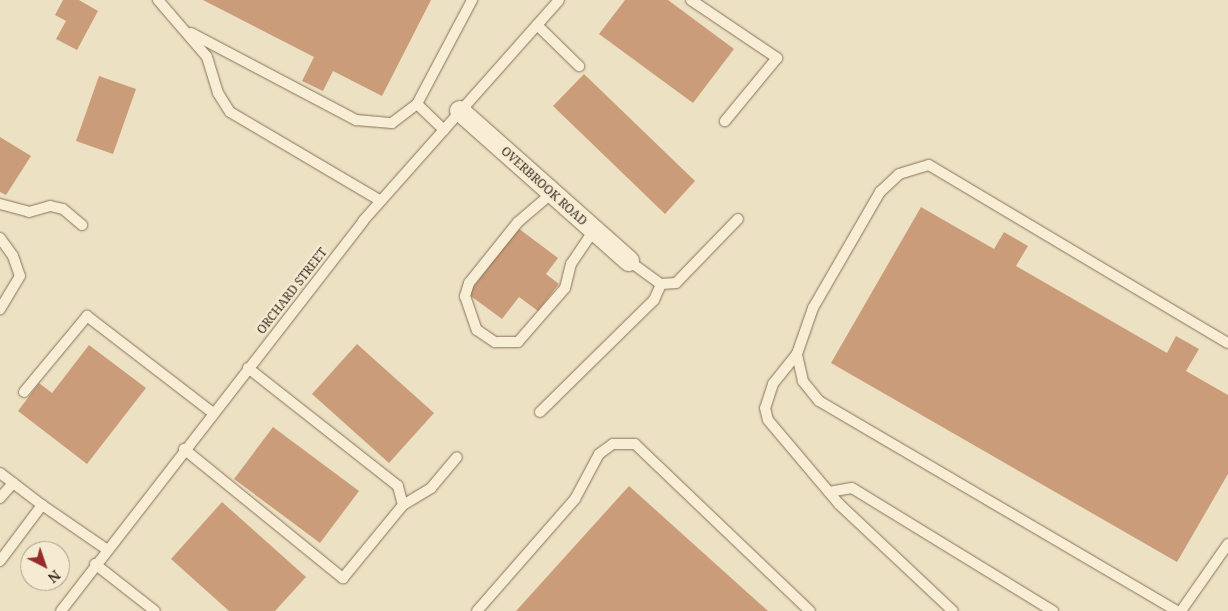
<!DOCTYPE html>
<style>
body{margin:0}
#map{position:relative;width:1228px;height:611px;overflow:hidden;background:#ede1c3;font-family:"Noto Serif",serif}
div>[style]{position:absolute}
.building>*{inset:0;background:#cb9c79}
.roads{filter:drop-shadow(0 0 1px #87725a) drop-shadow(0 0 1px #87725a)}
.lane>*{height:10px;margin:-5px;padding:0 5px;transform-origin:5px;border-radius:5px;background:#f8eed6}
.street>*{height:20px;margin:-10px;padding:0 10px;transform-origin:10px;border-radius:10px;background:#f8eed6}
span{translate:-50% -50%;white-space:nowrap;text-align:center;line-height:1.15;-webkit-text-stroke:4.5px #f5ebd2;paint-order:stroke}
.street-label{font-size:12px;color:#372a1e}
.north{position:absolute;left:20px;top:541px;width:50px;height:50px;box-sizing:border-box;background:#f5ebd2;border:1px solid #a99e8a;border-radius:50%;rotate:139deg;font-size:14px;font-weight:700;line-height:20px;text-align:center;color:#372a1e}
.north::after{content:'';display:block;margin:auto;width:18px;height:22px;background:#952b2b;clip-path:polygon(50% 0,100% 100%,50% 72%,0 100%)}
</style>
<div id="map">
<div class="building">
<i style="clip-path:polygon(63px 0,79px 0,98px 11px,77px 50px,56px 39px,66px 21px,55px 15px)"></i>
<i style="clip-path:polygon(203px 0,431px 0,382px 96px,333px 71px,323px 91px,302px 81px,314px 57px)"></i>
<i style="clip-path:polygon(625px 0,668px 0,734px 49px,693px 103px,599px 34px)"></i>
<i style="clip-path:polygon(584px 74px,695px 181px,665px 214px,553px 106px)"></i>
<i style="clip-path:polygon(99px 76px,136px 89px,113px 154px,76px 141px)"></i>
<i style="clip-path:polygon(0 137px,31px 156px,6px 195px,0 192px)"></i>
<i style="clip-path:polygon(921px 207px,994px 249px,1004px 232px,1028px 246px,1016px 266px,1167px 353px,1176px 336px,1199px 349px,1186px 371px,1228px 395px,1228px 474px,1177px 562px,831px 363px)"></i>
<i style="clip-path:polygon(518px 228px,558px 258px,546px 274px,559px 284px,538px 311px,519px 297px,502px 319px,468px 294px)"></i>
<i style="clip-path:polygon(357px 344px,434px 413px,389px 463px,312px 394px)"></i>
<i style="clip-path:polygon(89px 345px,146px 388px,87px 464px,18px 411px,39px 383px,52px 393px)"></i>
<i style="clip-path:polygon(273px 427px,359px 491px,320px 543px,234px 479px)"></i>
<i style="clip-path:polygon(629px 486px,768px 611px,516px 611px)"></i>
<i style="clip-path:polygon(222px 502px,306px 577px,275px 611px,229px 611px,171px 559px)"></i>
</div>
<div class="roads">
<div class="lane">
<i style="left:158px;top:0;width:75px;rotate:49.3deg"></i>
<i style="left:207px;top:57px;width:38px;rotate:73deg"></i>
<i style="left:218px;top:93px;width:22px;rotate:58deg"></i>
<i style="left:230px;top:112px;width:175px;rotate:30.5deg"></i>
<i style="left:691px;top:0;width:104px;rotate:34deg"></i>
<i style="left:777px;top:58px;width:82px;rotate:129.5deg"></i>
<i style="left:537px;top:25px;width:59px;rotate:44.3deg"></i>
<i style="left:191px;top:33px;width:187px;rotate:27.8deg"></i>
<i style="left:356px;top:120px;width:36px;rotate:5deg"></i>
<i style="left:392px;top:123px;width:31px;rotate:-37deg"></i>
<i style="left:444px;top:130px;width:37px;rotate:-136deg"></i>
<i style="left:417px;top:104px;width:118px;rotate:-62.1deg"></i>
<i style="left:552px;top:193px;width:45px;rotate:139.5deg"></i>
<i style="left:518px;top:222px;width:78px;rotate:128.8deg"></i>
<i style="left:469px;top:283px;width:14px;rotate:107deg"></i>
<i style="left:465px;top:296px;width:36px;rotate:71deg"></i>
<i style="left:477px;top:330px;width:22px;rotate:34deg"></i>
<i style="left:495px;top:342px;width:23px"></i>
<i style="left:518px;top:342px;width:72px;rotate:-49deg"></i>
<i style="left:565px;top:288px;width:25px;rotate:-76deg"></i>
<i style="left:571px;top:264px;width:41px;rotate:-55.9deg"></i>
<i style="left:0;top:204px;width:30px;rotate:15deg"></i>
<i style="left:29px;top:212px;width:22px;rotate:-16deg"></i>
<i style="left:50px;top:206px;width:13px;rotate:13deg"></i>
<i style="left:63px;top:209px;width:25px;rotate:40deg"></i>
<i style="left:0;top:238px;width:22px;rotate:54deg"></i>
<i style="left:13px;top:256px;width:21px;rotate:71deg"></i>
<i style="left:20px;top:276px;width:39px;rotate:121deg"></i>
<i style="left:629px;top:261px;width:39px;rotate:36deg"></i>
<i style="left:661px;top:284px;width:15px;rotate:-4deg"></i>
<i style="left:676px;top:283px;width:89px;rotate:-45.9deg"></i>
<i style="left:797px;top:354px;width:38px;rotate:129deg"></i>
<i style="left:773px;top:384px;width:25px;rotate:108deg"></i>
<i style="left:765px;top:408px;width:12px;rotate:76deg"></i>
<i style="left:768px;top:420px;width:110px;rotate:49.8deg"></i>
<i style="left:839px;top:504px;width:156px;rotate:43.2deg"></i>
<i style="left:24px;top:392px;width:99px;rotate:-50.3deg"></i>
<i style="left:87px;top:316px;width:159px;rotate:37.6deg"></i>
<i style="left:540px;top:412px;width:160px;rotate:-44.5deg"></i>
<i style="left:654px;top:300px;width:17px;rotate:-66deg"></i>
<i style="left:184px;top:449px;width:205px;rotate:39.1deg"></i>
<i style="left:343px;top:578px;width:94px;rotate:-50.6deg"></i>
<i style="left:403px;top:505px;width:20px;rotate:-105deg"></i>
<i style="left:398px;top:486px;width:191px;rotate:-141.8deg"></i>
<i style="left:0;top:473px;width:53px;rotate:37.3deg"></i>
<i style="left:829px;top:492px;width:23px;rotate:-10deg"></i>
<i style="left:852px;top:488px;width:236px;rotate:31.5deg"></i>
<i style="left:0;top:498px;width:20px;rotate:-49deg"></i>
<i style="left:403px;top:505px;width:33px;rotate:-31deg"></i>
<i style="left:431px;top:488px;width:40px;rotate:-50deg"></i>
<i style="left:0;top:561px;width:70px;rotate:-53.1deg"></i>
<i style="left:42px;top:505px;width:78px;rotate:34.5deg"></i>
<i style="left:95px;top:564px;width:76px;rotate:38.1deg"></i>
<i style="left:61px;top:611px;width:493px;rotate:-52.2deg"></i>
<i style="left:363px;top:221px;width:295px;rotate:-48.4deg"></i>
<i style="left:477px;top:611px;width:149px;rotate:-48.8deg"></i>
<i style="left:575px;top:499px;width:51px;rotate:-61.9deg"></i>
<i style="left:599px;top:454px;width:17px;rotate:-36deg"></i>
<i style="left:613px;top:444px;width:22px"></i>
<i style="left:635px;top:444px;width:242px;rotate:43.7deg"></i>
<i style="left:1177px;top:611px;width:415px;rotate:-149.6deg"></i>
<i style="left:819px;top:401px;width:26px;rotate:-129deg"></i>
<i style="left:803px;top:381px;width:28px;rotate:-103deg"></i>
<i style="left:797px;top:354px;width:49px;rotate:-70.8deg"></i>
<i style="left:813px;top:308px;width:134px;rotate:-60deg"></i>
<i style="left:880px;top:192px;width:26px;rotate:-43deg"></i>
<i style="left:899px;top:174px;width:31px;rotate:-17deg"></i>
<i style="left:929px;top:165px;width:348px;rotate:30.8deg"></i>
<i style="left:1181px;top:611px;width:82px;rotate:-55deg"></i>
</div>
<div class="street">
<i style="left:460px;top:111px;width:226px;rotate:41.6deg"></i>
</div>
</div>
<div class="street-label">
<span style="left:544px;top:186px;rotate:42deg">OVERBROOK ROAD</span>
<span style="left:292px;top:291px;rotate:-52deg">ORCHARD STREET</span>
</div>
<div class="north">N</div>
</div>
